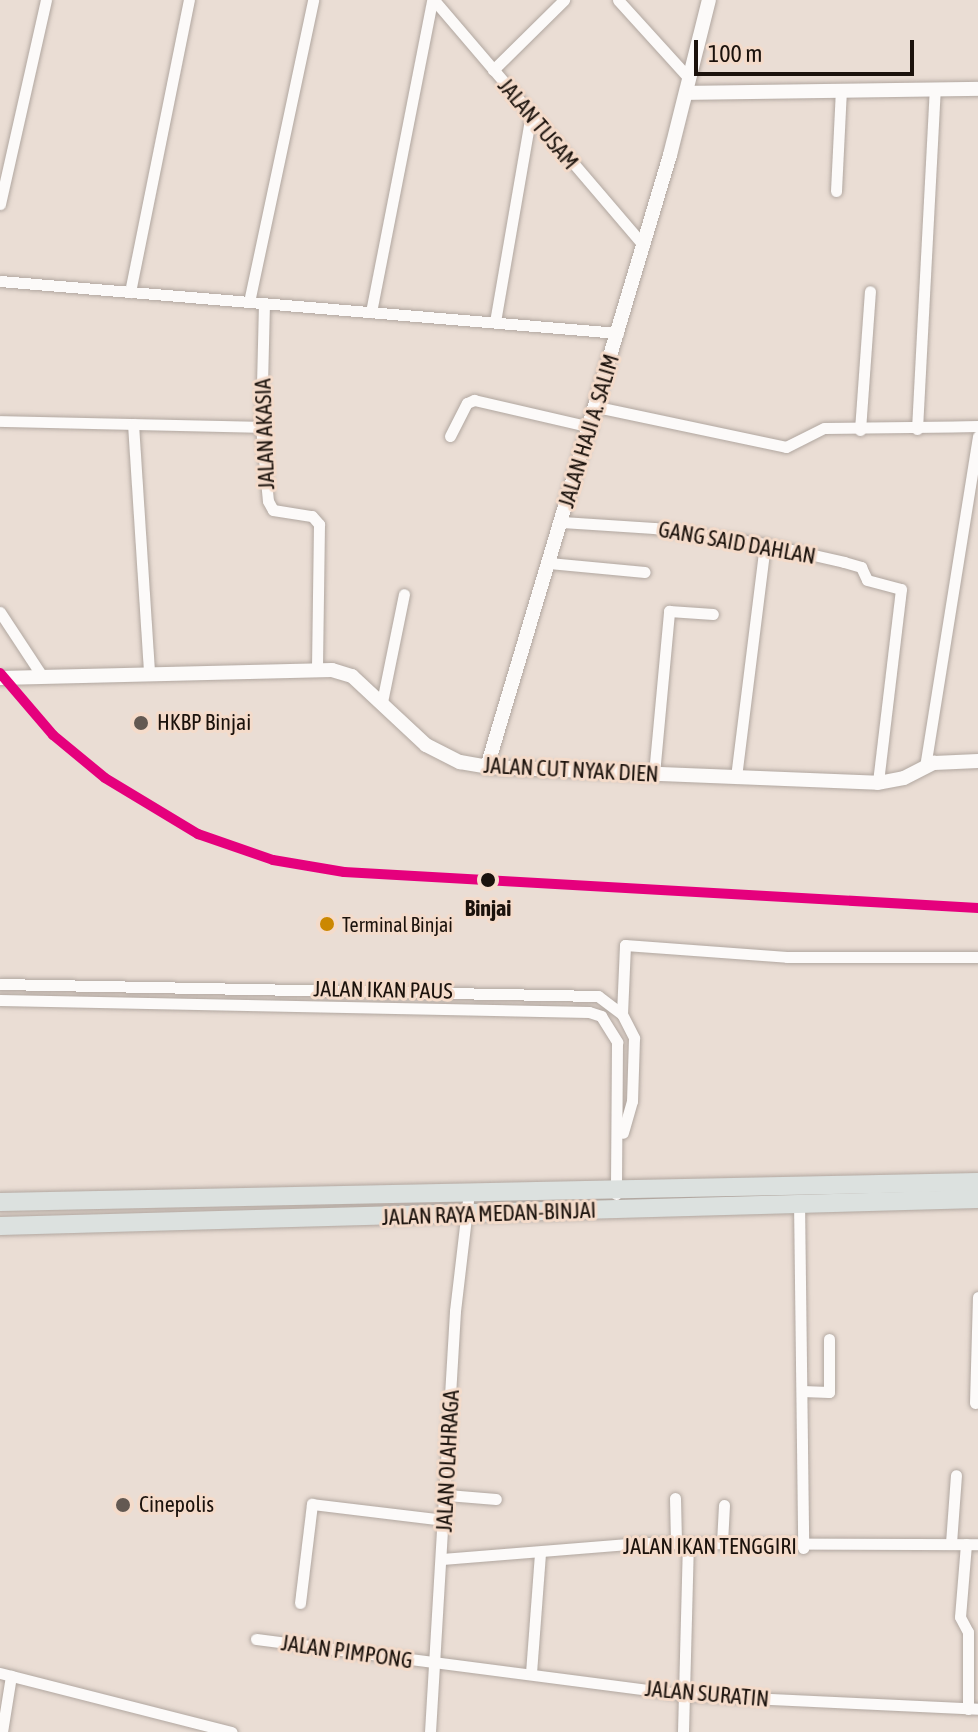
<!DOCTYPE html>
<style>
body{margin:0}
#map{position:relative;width:978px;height:1732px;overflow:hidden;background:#eaddd4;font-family:"Asap Condensed",sans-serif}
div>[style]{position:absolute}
.roads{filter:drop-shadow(0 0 2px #b1a7a0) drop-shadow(0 0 2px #b1a7a0)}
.minor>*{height:11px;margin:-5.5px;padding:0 5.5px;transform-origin:5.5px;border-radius:5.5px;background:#fcfaf9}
.tertiary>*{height:14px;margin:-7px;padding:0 7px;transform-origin:7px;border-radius:7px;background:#fcfaf9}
.primary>*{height:18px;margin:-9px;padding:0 9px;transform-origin:9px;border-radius:9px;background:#dce1df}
.rail-1>*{height:10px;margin:-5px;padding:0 5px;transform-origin:5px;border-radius:5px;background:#e5007d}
.dots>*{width:22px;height:22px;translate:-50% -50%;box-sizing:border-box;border:4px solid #f4dbca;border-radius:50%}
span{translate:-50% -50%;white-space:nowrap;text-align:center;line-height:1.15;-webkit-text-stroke:6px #f4dbca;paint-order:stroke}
.bus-label{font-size:20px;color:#1b120c}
.left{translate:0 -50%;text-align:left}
.street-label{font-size:22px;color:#1b120c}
.poi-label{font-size:22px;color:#1b120c}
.stop-label{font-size:22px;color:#1b120c;font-weight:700}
.scale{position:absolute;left:694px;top:40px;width:220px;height:36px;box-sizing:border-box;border:4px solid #1b120c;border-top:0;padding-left:10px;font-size:24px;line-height:28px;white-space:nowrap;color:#1b120c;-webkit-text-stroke:6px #f4dbca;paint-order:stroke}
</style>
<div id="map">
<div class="roads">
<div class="minor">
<i style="left:434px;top:0;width:323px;rotate:49.5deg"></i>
<i style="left:618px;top:0;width:103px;rotate:47.8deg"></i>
<i style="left:493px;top:70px;width:100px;rotate:-44.6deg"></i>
<i style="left:836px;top:191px;width:101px;rotate:-87.2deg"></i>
<i style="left:0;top:204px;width:209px;rotate:-77.3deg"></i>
<i style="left:0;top:281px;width:620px;rotate:4.81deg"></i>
<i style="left:130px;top:292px;width:298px;rotate:-78.6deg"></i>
<i style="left:249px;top:302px;width:309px;rotate:-78deg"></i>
<i style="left:264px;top:303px;width:124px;rotate:91.4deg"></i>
<i style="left:261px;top:427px;width:74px;rotate:84.6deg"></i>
<i style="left:268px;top:501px;width:10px;rotate:61deg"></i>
<i style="left:273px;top:510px;width:39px;rotate:9deg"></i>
<i style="left:312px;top:516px;width:11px;rotate:49deg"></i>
<i style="left:319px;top:524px;width:145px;rotate:90.8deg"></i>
<i style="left:371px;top:312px;width:318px;rotate:-78.9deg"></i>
<i style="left:495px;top:322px;width:206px;rotate:-80.2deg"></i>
<i style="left:597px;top:407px;width:193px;rotate:11.9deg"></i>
<i style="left:786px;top:447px;width:42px;rotate:-26.6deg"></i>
<i style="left:824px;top:428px;width:154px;rotate:-0.7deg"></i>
<i style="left:0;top:421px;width:261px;rotate:1.3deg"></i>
<i style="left:133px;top:424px;width:251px;rotate:86.3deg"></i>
<i style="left:917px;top:429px;width:339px;rotate:-87deg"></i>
<i style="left:860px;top:430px;width:139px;rotate:-85.9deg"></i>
<i style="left:450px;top:436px;width:37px;rotate:-63deg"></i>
<i style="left:467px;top:403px;width:8px;rotate:-23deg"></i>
<i style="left:474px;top:400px;width:120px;rotate:13deg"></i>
<i style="left:562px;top:522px;width:92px;rotate:3.7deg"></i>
<i style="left:654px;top:528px;width:112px;rotate:8.2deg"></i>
<i style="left:765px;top:544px;width:81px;rotate:12.8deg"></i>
<i style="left:844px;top:562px;width:18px;rotate:16deg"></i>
<i style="left:861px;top:567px;width:14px;rotate:65deg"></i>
<i style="left:867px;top:580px;width:35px;rotate:15deg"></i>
<i style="left:901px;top:589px;width:195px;rotate:96.8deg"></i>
<i style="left:549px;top:563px;width:96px;rotate:5.4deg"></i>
<i style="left:0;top:612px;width:77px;rotate:56.7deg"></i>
<i style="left:382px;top:702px;width:110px;rotate:-78.5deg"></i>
<i style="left:925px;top:767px;width:335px;rotate:-80.9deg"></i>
<i style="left:654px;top:774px;width:164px;rotate:-84.7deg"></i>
<i style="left:669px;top:611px;width:44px;rotate:3.9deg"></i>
<i style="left:736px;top:777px;width:235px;rotate:-82.9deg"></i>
<i style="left:0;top:984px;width:598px;rotate:1.15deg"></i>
<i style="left:598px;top:996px;width:30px;rotate:37deg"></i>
<i style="left:622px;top:1014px;width:27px;rotate:63deg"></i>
<i style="left:634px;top:1038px;width:63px;rotate:91.8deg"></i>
<i style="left:632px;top:1101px;width:33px;rotate:106deg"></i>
<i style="left:0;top:1000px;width:589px;rotate:1.17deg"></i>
<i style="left:589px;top:1012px;width:13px;rotate:18deg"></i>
<i style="left:601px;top:1016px;width:31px;rotate:58deg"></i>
<i style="left:617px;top:1042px;width:152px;rotate:90.4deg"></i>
<i style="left:622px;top:1014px;width:69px;rotate:-87.5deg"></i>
<i style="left:625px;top:945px;width:162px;rotate:4.2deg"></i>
<i style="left:787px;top:957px;width:191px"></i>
<i style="left:799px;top:1200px;width:348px;rotate:89.3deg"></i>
<i style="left:802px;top:1391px;width:27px;rotate:2deg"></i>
<i style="left:829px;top:1392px;width:53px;rotate:-90deg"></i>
<i style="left:975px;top:1403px;width:106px;rotate:-88.4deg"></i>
<i style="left:447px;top:1495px;width:49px;rotate:4.7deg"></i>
<i style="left:675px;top:1498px;width:45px;rotate:88.7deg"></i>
<i style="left:722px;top:1543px;width:38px;rotate:-87deg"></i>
<i style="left:951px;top:1543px;width:68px;rotate:-85.8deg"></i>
<i style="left:966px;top:1544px;width:73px;rotate:94.7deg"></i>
<i style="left:960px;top:1617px;width:17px;rotate:62deg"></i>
<i style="left:968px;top:1632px;width:77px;rotate:90deg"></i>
<i style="left:442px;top:1559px;width:199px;rotate:-4.6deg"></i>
<i style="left:640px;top:1543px;width:338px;rotate:0.2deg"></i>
<i style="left:300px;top:1603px;width:100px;rotate:-83.1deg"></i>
<i style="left:312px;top:1504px;width:134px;rotate:6.9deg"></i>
<i style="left:256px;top:1639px;width:434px;rotate:7.4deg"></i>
<i style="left:686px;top:1695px;width:292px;rotate:2.7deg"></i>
<i style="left:0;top:1673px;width:239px;rotate:14.3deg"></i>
<i style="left:531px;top:1673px;width:121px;rotate:-85.7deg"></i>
<i style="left:2px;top:1732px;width:57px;rotate:-80.9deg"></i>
<i style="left:430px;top:1732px;width:422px;rotate:-86.6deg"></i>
<i style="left:455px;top:1311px;width:121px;rotate:-83.3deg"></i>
<i style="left:683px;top:1732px;width:188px;rotate:-88.5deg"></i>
</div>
<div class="tertiary">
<i style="left:687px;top:93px;width:291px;rotate:-0.8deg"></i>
<i style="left:0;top:678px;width:332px;rotate:-1.4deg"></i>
<i style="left:332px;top:670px;width:21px;rotate:17deg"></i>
<i style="left:352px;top:676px;width:101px;rotate:43deg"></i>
<i style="left:426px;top:745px;width:38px;rotate:27deg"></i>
<i style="left:460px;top:762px;width:27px;rotate:10deg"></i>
<i style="left:487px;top:767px;width:391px;rotate:2.3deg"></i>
<i style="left:878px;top:783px;width:26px;rotate:-11deg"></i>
<i style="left:904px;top:778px;width:34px;rotate:-27deg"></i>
<i style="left:934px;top:763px;width:44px;rotate:-2.6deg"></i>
<i style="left:487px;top:767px;width:639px;rotate:-73.35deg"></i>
<i style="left:670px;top:155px;width:160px;rotate:-75.9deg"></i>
</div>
<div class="primary">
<i style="left:0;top:1202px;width:978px;rotate:-1.17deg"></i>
<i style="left:0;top:1226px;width:978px;rotate:-1.58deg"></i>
</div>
</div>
<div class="rail-1">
<i style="left:0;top:673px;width:82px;rotate:49.5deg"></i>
<i style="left:53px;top:735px;width:67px;rotate:39.6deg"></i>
<i style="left:105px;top:778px;width:109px;rotate:31.1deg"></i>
<i style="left:198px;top:834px;width:79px;rotate:19.1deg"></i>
<i style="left:273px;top:860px;width:72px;rotate:9.6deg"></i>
<i style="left:344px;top:872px;width:635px;rotate:3.25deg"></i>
</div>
<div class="dots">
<i style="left:141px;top:723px;background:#635952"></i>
<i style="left:488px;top:880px;background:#1b120c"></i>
<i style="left:327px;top:924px;background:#cb8802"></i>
<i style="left:123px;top:1505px;background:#635952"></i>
</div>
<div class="bus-label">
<span class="left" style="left:342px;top:924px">Terminal Binjai</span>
</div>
<div class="street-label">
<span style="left:538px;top:124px;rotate:50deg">JALAN TUSAM</span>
<span style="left:589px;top:431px;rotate:-73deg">JALAN HAJI A. SALIM</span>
<span style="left:265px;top:434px;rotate:-92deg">JALAN AKASIA</span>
<span style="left:737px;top:543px;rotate:10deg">GANG SAID DAHLAN</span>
<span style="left:571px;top:770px;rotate:3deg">JALAN CUT NYAK DIEN</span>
<span style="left:383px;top:990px;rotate:1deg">JALAN IKAN PAUS</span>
<span style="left:489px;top:1214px;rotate:-2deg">JALAN RAYA MEDAN-BINJAI</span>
<span style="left:448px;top:1461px;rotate:-87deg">JALAN OLAHRAGA</span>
<span style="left:710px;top:1547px">JALAN IKAN TENGGIRI</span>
<span style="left:347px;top:1652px;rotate:8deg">JALAN PIMPONG</span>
<span style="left:707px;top:1694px;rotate:5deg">JALAN SURATIN</span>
</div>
<div class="poi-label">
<span class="left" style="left:157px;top:723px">HKBP Binjai</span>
<span class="left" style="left:139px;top:1505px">Cinepolis</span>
</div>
<div class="stop-label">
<span style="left:488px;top:909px">Binjai</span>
</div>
<div class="scale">100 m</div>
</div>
